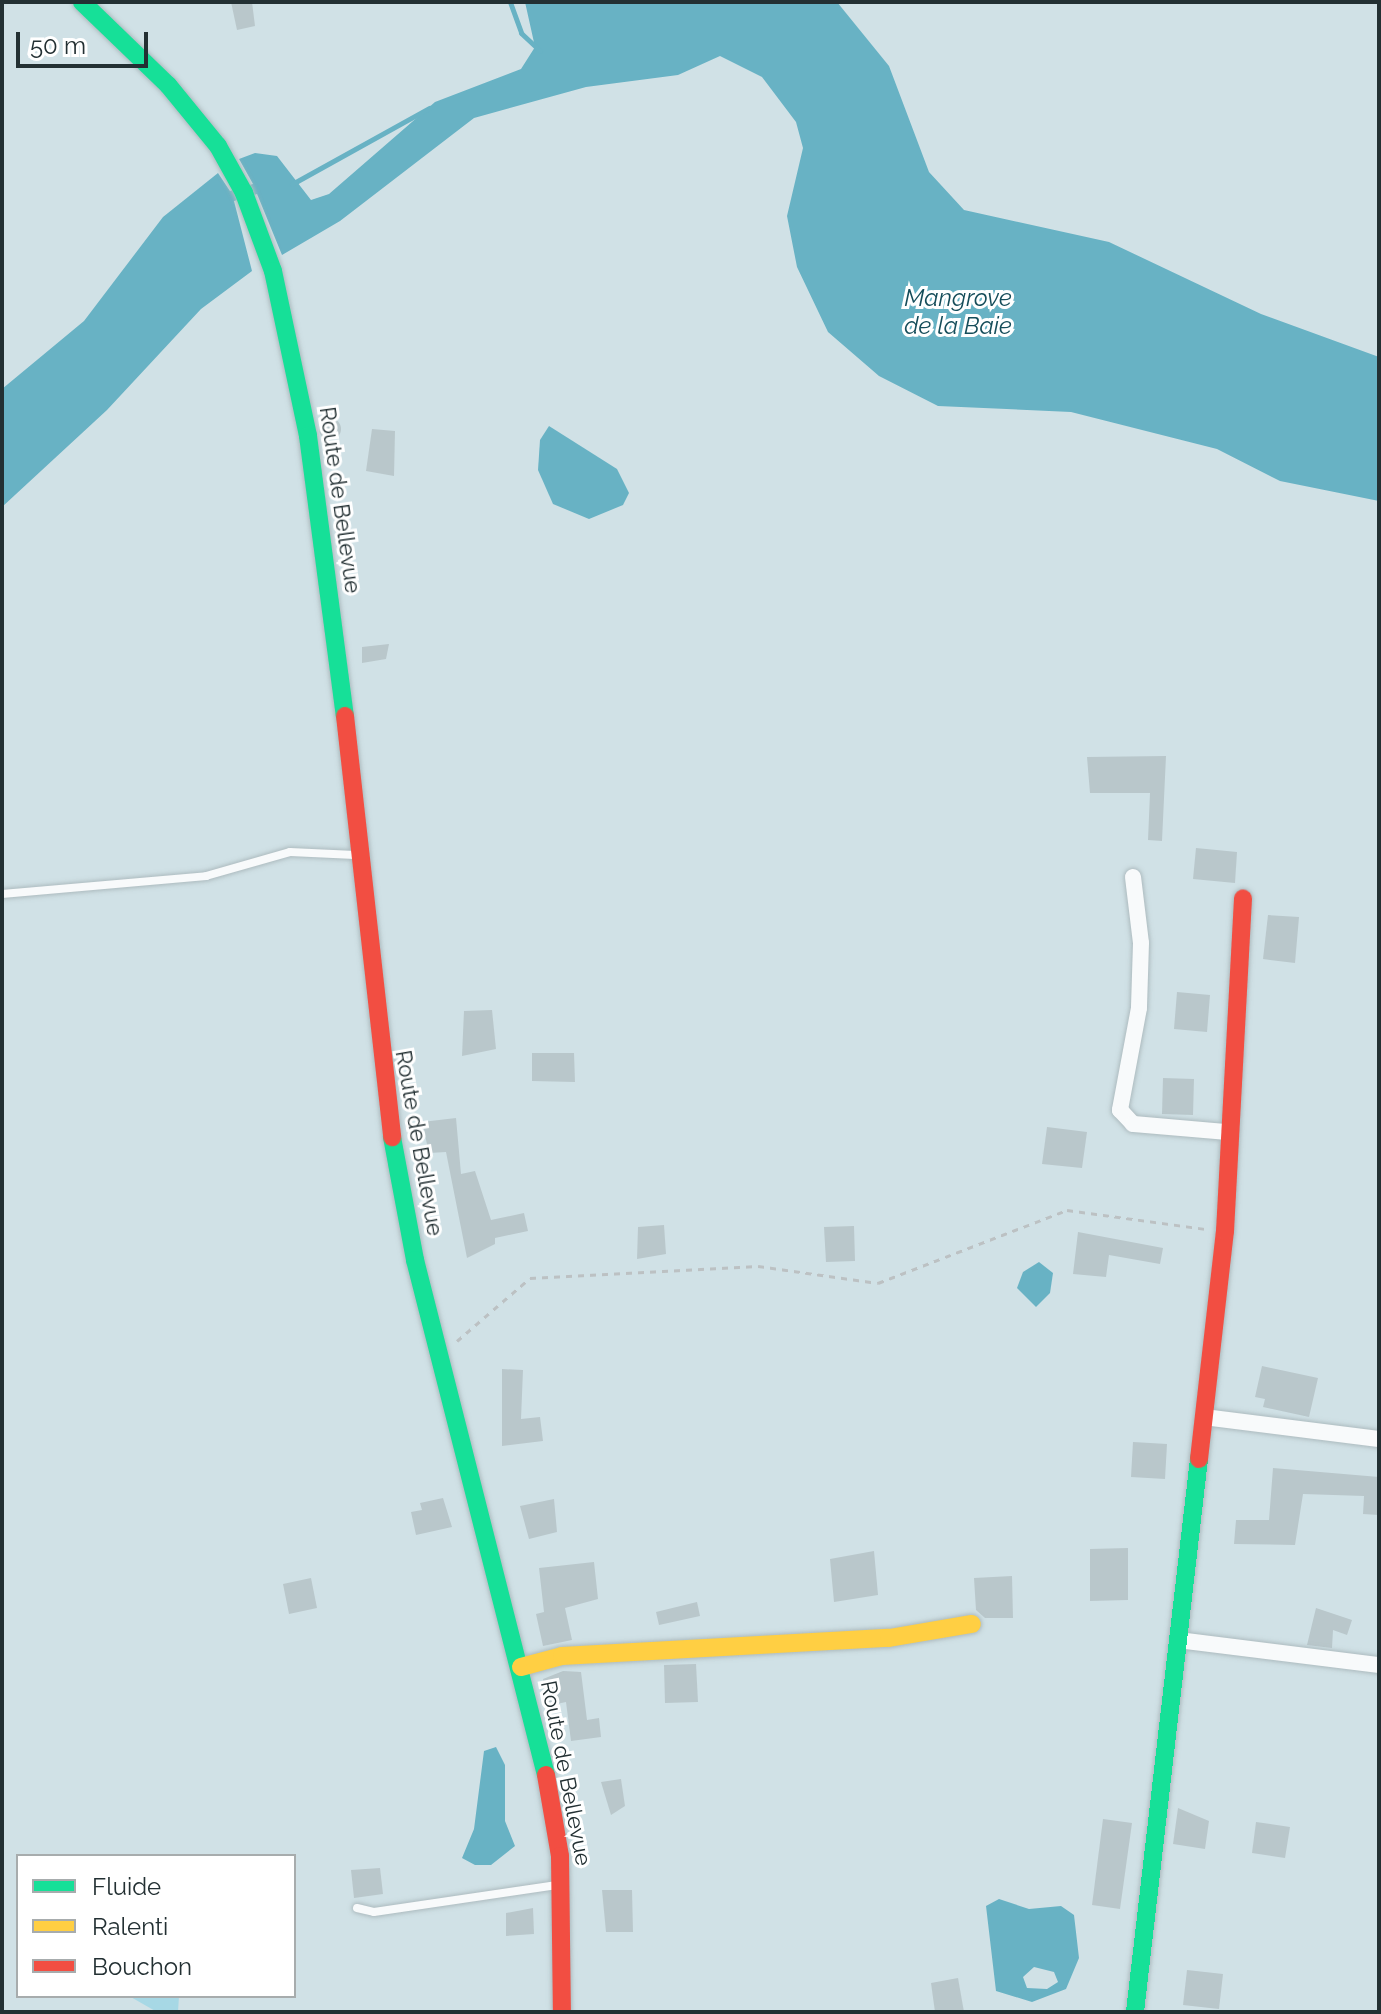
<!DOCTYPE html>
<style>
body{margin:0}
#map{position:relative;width:1381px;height:2014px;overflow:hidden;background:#d0e1e6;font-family:Raleway,sans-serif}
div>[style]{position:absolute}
.green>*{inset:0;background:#a7d8e5}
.water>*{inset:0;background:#68b2c4}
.stream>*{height:5px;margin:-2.5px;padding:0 2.5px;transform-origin:2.5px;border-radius:2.5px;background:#68b2c4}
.building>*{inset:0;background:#b9c7cb}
.round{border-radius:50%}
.path>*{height:3px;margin-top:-1.5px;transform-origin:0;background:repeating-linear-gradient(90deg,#bcc1c3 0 6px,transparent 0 12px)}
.roads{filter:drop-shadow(0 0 2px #adbbbf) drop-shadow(0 0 2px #adbbbf)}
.lane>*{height:8px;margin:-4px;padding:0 4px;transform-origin:4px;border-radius:4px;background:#f8fafb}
.street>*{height:16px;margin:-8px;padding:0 8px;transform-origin:8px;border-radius:8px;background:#f8fafb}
.fast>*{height:18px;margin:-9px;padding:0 9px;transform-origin:9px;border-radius:9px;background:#16e098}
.slow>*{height:18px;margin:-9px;padding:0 9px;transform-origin:9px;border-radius:9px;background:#ffcf43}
.jam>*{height:18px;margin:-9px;padding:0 9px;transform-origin:9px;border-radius:9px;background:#f24e42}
span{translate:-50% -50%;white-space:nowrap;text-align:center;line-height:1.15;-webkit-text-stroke:6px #fff;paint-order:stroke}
.street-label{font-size:22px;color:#233033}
.water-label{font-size:24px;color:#154d5a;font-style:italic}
.frame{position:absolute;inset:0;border:4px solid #233033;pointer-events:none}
.legend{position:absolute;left:16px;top:1854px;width:280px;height:144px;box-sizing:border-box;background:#fff;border:2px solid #a7acad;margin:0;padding:10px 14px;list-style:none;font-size:24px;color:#233033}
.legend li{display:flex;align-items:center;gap:16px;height:40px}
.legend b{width:40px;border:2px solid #a7acad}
.scale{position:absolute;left:16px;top:32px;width:132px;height:36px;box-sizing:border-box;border:4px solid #233033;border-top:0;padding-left:10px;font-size:24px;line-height:28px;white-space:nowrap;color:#233033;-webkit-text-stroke:6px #fff;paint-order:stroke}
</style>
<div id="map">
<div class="green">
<i style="clip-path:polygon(129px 1996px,179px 1996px,178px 2012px,157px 2012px)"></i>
</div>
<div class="water">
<i style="clip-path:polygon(525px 2px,837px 2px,889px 66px,929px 172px,964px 210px,1109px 242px,1261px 314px,1379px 357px,1379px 501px,1280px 481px,1217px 449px,1071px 412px,938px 406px,879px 376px,828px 332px,797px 267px,787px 216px,803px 148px,796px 122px,762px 77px,720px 56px,678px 75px,586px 87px,474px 118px,340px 221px,282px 255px,257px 194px,234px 201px,252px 271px,201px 309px,107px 410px,2px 507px,2px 389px,84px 321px,163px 217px,218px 173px,230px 191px,253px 184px,239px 159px,255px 153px,277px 156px,311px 200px,329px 194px,435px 102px,521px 69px,535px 47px)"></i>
<i style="clip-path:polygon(549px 426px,617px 469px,629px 493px,623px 505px,589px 519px,553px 504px,538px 470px,540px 440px)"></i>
<i style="clip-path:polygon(1039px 1262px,1053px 1273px,1050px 1293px,1036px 1307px,1017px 1288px,1023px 1272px)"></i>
<i style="clip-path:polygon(496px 1747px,505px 1765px,505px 1821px,515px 1846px,491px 1865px,475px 1865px,462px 1858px,474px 1829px,484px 1751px)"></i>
<i style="clip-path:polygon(evenodd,999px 1899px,1029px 1909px,1061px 1906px,1074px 1915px,1079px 1958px,1066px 1989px,1032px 2002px,996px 1991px,986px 1906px,999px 1899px,1034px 1967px,1054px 1972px,1058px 1982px,1047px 1989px,1027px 1988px,1023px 1977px,1034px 1967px)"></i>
</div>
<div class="stream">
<i style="left:510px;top:2px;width:33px;rotate:70deg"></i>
<i style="left:521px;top:33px;width:26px;rotate:43deg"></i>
<i style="left:292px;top:184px;width:157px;rotate:-29deg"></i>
</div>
<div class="building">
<i style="clip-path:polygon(231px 2px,252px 2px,255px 26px,237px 30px)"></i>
<i class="round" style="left:319px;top:418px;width:22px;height:22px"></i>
<i style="clip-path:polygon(372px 429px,395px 431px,394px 476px,366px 471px)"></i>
<i style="clip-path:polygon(389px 644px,386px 659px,362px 663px,362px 647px)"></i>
<i style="clip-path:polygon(1166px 756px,1162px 841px,1148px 840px,1150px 793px,1090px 793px,1087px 757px)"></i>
<i style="clip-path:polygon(1196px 848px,1237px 852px,1235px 883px,1193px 879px)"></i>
<i style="clip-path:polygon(1268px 915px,1299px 917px,1295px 963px,1263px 959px)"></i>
<i style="clip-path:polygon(1177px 992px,1210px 995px,1207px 1032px,1174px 1029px)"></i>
<i style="clip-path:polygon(492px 1010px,496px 1049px,462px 1056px,464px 1011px)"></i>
<i style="clip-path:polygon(532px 1053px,574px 1053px,575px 1082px,532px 1081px)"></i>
<i style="clip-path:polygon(1163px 1078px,1194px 1079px,1193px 1115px,1162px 1114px)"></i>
<i style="clip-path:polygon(456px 1118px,461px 1174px,475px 1171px,491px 1220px,524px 1213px,528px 1231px,495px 1238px,495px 1244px,467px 1258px,446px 1152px,429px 1153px,422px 1122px)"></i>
<i style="clip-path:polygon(1047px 1127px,1087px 1132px,1082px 1168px,1042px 1164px)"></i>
<i style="clip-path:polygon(664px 1225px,666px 1254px,637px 1259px,638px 1227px)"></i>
<i style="clip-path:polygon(854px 1226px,855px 1261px,826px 1262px,824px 1227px)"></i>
<i style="clip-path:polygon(1078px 1232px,1163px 1248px,1160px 1264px,1109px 1255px,1106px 1277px,1073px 1274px)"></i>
<i style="clip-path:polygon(1262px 1366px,1318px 1378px,1309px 1417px,1263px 1407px,1265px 1399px,1255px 1397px)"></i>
<i style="clip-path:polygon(502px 1369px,523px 1370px,521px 1419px,540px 1417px,543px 1441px,502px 1446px)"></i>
<i style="clip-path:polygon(1133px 1442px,1167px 1444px,1165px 1479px,1131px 1477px)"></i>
<i style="clip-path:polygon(1273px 1468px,1379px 1477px,1379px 1515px,1363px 1514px,1364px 1496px,1303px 1494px,1295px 1545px,1234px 1544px,1236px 1520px,1269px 1520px)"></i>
<i style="clip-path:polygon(443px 1498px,452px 1527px,416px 1535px,411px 1512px,422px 1510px,420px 1503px)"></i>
<i style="clip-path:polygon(554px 1499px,557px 1532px,529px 1539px,520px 1506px)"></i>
<i style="clip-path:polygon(1128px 1548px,1128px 1600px,1090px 1601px,1090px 1549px)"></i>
<i style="clip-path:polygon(874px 1551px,878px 1595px,834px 1602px,830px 1559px)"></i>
<i style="clip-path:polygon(594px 1562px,598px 1599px,565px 1608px,572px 1640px,543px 1646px,536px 1614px,544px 1612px,539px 1568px)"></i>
<i style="clip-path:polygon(1012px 1576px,1013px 1618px,985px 1618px,976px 1610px,974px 1578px)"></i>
<i style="clip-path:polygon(311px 1578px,317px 1608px,289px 1614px,283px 1584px)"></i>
<i style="clip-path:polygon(697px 1602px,700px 1616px,659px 1625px,656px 1612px)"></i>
<i style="clip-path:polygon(1316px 1608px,1352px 1620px,1347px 1635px,1333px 1630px,1332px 1648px,1307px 1645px)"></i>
<i style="clip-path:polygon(696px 1664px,698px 1702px,665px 1703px,664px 1665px)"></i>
<i style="clip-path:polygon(563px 1671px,581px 1672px,587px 1720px,599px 1718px,601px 1737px,571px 1741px,566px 1702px,547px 1706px,543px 1679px)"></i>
<i style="clip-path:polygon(621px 1779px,625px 1806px,611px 1815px,601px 1782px)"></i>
<i style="clip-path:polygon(1178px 1808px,1209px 1821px,1205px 1849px,1173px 1844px)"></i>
<i style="clip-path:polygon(1103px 1819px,1132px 1823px,1120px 1909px,1092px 1905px)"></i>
<i style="clip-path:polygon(1256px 1822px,1290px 1827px,1285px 1858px,1252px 1853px)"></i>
<i style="clip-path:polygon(380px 1868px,383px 1894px,354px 1898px,351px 1870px)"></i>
<i style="clip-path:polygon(602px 1890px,632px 1890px,633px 1932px,606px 1932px)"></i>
<i style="clip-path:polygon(533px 1908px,534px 1934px,506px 1936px,506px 1913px)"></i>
<i style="clip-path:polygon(1187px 1970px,1223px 1974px,1219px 2009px,1183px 2005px)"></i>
<i style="clip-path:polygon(958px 1978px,964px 2012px,935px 2012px,931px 1983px)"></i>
</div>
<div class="path">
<i style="left:338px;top:496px;width:12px;rotate:-59deg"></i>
<i style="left:457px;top:1341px;width:96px;rotate:-40.8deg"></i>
<i style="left:530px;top:1278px;width:228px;rotate:-3deg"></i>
<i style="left:758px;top:1266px;width:121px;rotate:8.1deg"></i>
<i style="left:878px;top:1283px;width:203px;rotate:-21.1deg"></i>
<i style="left:1067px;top:1210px;width:139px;rotate:7.8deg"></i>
</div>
<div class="roads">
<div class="lane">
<i style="left:2px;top:894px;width:205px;rotate:-5deg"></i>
<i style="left:206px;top:876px;width:87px;rotate:-15.9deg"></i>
<i style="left:290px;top:852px;width:65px;rotate:2.6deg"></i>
<i style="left:357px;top:1908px;width:17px;rotate:13deg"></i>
<i style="left:374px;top:1912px;width:185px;rotate:-8.4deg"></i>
</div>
<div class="street">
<i style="left:1133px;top:877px;width:66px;rotate:83.1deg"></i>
<i style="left:1141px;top:943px;width:65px;rotate:91.8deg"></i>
<i style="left:1139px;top:1008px;width:104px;rotate:100.6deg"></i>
<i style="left:1120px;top:1110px;width:19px;rotate:47deg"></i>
<i style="left:1133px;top:1124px;width:93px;rotate:4.9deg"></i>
<i style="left:1204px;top:1417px;width:176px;rotate:7.2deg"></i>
<i style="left:1178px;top:1640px;width:203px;rotate:7.1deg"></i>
</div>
<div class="fast">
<i style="left:82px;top:2px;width:120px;rotate:44deg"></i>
<i style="left:168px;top:85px;width:79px;rotate:50.7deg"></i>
<i style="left:218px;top:146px;width:54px;rotate:61deg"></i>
<i style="left:244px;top:193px;width:83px;rotate:69.6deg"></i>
<i style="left:273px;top:271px;width:169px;rotate:78deg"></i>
<i style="left:308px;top:436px;width:282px;rotate:82.5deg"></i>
<i style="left:392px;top:1137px;width:125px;rotate:79.4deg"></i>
<i style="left:415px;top:1260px;width:531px;rotate:75.73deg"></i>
<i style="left:1135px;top:2012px;width:557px;rotate:-83.4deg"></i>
</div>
<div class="slow">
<i style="left:521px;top:1667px;width:42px;rotate:-15deg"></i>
<i style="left:562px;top:1656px;width:327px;rotate:-3.2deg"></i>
<i style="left:889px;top:1638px;width:84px;rotate:-9.6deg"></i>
</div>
<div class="jam">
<i style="left:345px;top:716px;width:424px;rotate:83.6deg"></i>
<i style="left:1199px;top:1459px;width:229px;rotate:-83.5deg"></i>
<i style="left:1225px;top:1231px;width:333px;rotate:-86.9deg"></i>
<i style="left:546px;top:1775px;width:82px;rotate:80.2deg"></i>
<i style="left:560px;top:1856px;width:156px;rotate:89.3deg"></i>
</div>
</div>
<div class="street-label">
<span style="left:340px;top:500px;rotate:82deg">Route de Bellevue</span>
<span style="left:419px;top:1143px;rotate:80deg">Route de Bellevue</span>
<span style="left:566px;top:1773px;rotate:79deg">Route de Bellevue</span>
</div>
<div class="water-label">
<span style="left:958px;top:312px">Mangrove<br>de la Baie</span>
</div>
<div class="frame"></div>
<ul class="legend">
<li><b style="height:10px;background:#16e098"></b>Fluide</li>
<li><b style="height:10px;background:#ffcf43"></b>Ralenti</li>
<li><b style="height:10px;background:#f24e42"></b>Bouchon</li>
</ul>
<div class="scale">50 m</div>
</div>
